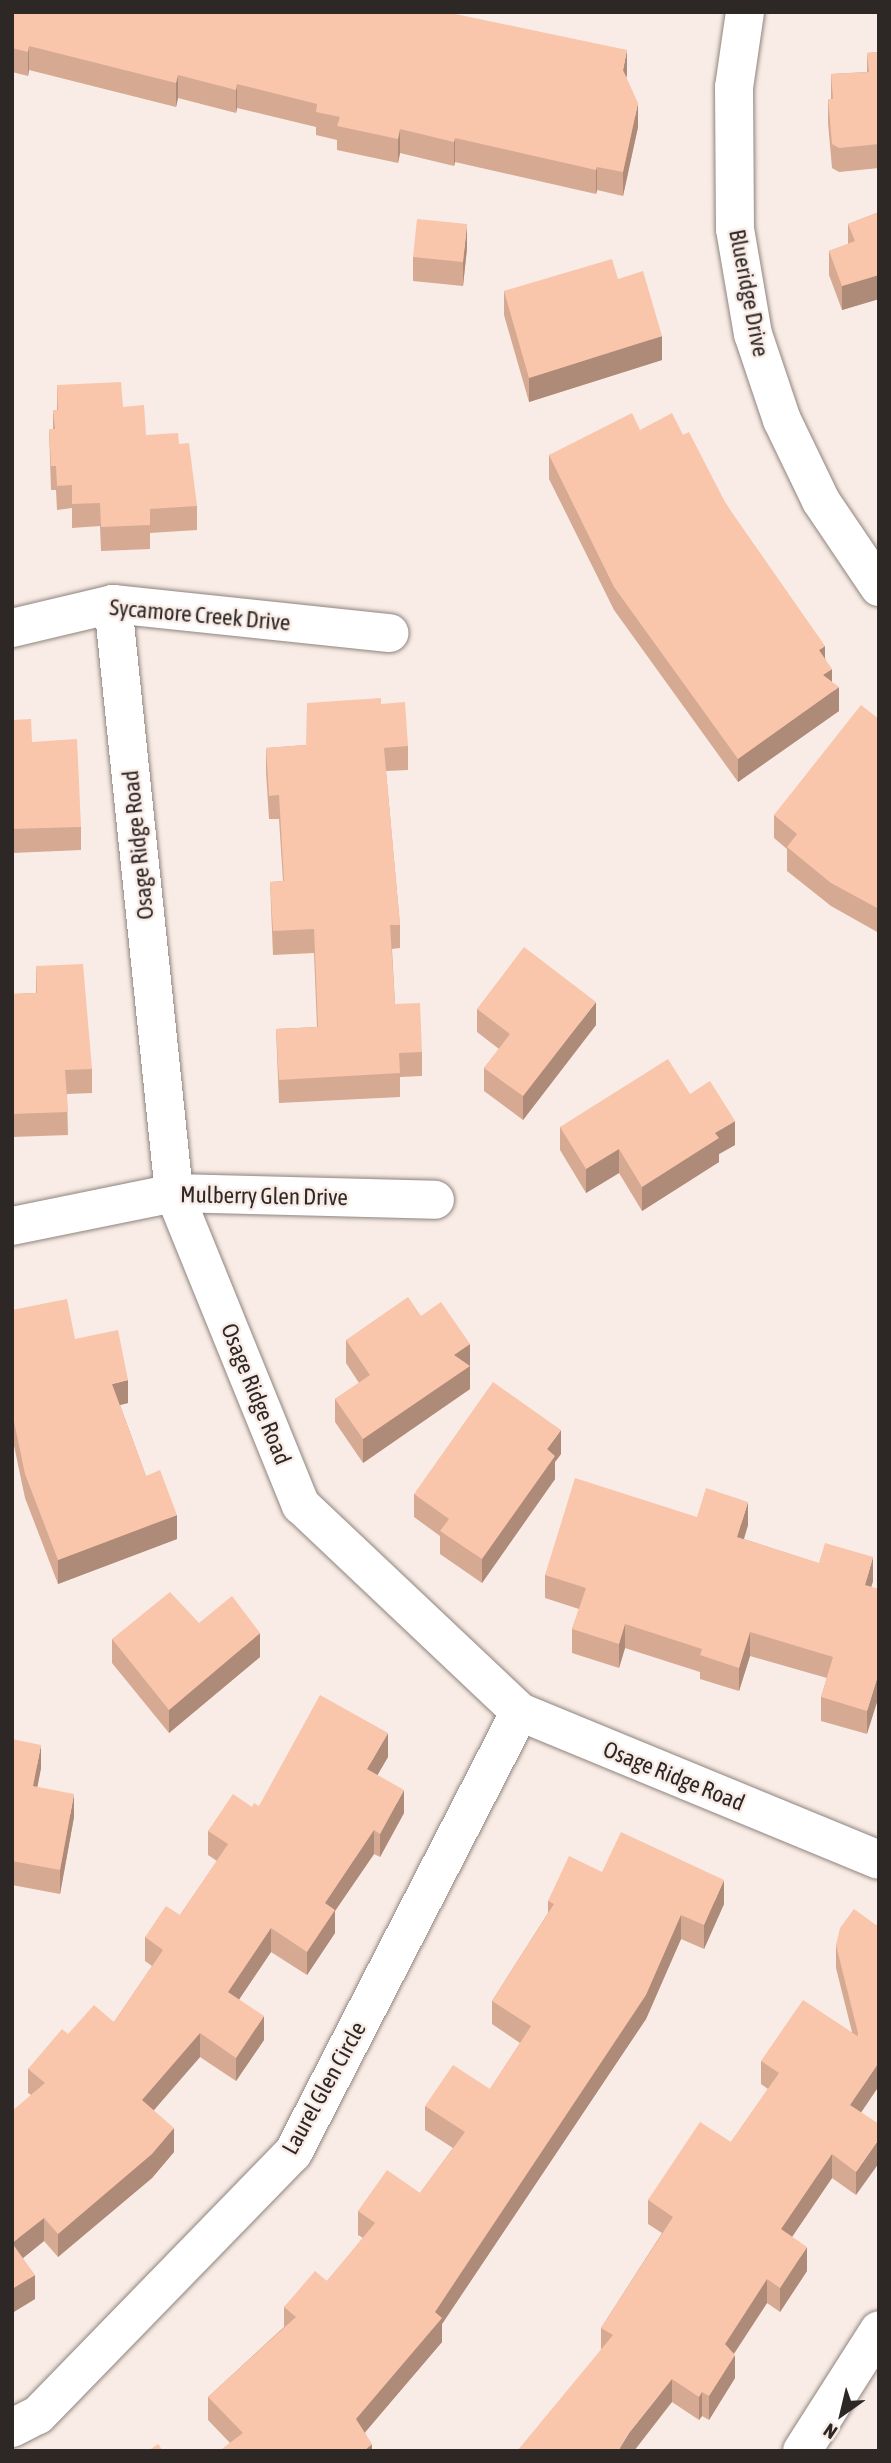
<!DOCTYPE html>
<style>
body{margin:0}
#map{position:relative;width:891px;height:2463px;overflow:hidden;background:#f9ece6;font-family:"Asap Condensed",sans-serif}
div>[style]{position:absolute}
.roads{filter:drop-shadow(0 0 2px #8f847e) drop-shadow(0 0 2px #8f847e)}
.minor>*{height:38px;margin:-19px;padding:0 19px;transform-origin:19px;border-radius:19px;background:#fff}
.wall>*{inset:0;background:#d6a993}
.shaded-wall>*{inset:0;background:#ae8a78}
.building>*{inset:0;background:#f9c5ab}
span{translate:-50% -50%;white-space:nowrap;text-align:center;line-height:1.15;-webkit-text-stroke:5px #f9ece6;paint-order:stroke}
.street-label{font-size:23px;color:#2d2826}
.frame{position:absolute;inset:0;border:14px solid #2d2826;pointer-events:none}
.north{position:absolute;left:807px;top:2379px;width:70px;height:70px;-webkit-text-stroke:5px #f9ece6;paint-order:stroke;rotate:214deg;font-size:19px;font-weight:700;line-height:28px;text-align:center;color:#2d2826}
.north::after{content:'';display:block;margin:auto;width:24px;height:32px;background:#2d2826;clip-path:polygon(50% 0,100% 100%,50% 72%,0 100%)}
</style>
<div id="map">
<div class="roads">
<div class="minor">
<i style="left:745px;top:12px;width:76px;rotate:98.3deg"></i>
<i style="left:734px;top:87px;width:142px;rotate:89.6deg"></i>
<i style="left:735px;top:229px;width:107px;rotate:80.3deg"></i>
<i style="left:753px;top:334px;width:91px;rotate:71.4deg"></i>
<i style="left:782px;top:420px;width:90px;rotate:64.3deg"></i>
<i style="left:821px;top:501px;width:104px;rotate:56deg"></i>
<i style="left:113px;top:604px;width:592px;rotate:84.09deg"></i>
<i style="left:174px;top:1193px;width:337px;rotate:67.9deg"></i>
<i style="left:301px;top:1505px;width:301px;rotate:43.4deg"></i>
<i style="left:520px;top:1712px;width:388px;rotate:22.4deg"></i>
<i style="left:12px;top:628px;width:104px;rotate:-13.4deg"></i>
<i style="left:113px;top:604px;width:278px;rotate:6deg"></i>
<i style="left:12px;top:1226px;width:165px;rotate:-11.5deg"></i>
<i style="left:174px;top:1193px;width:261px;rotate:1.5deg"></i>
<i style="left:12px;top:2428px;width:29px;rotate:-27deg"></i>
<i style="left:38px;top:2415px;width:366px;rotate:-45.8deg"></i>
<i style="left:293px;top:2153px;width:496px;rotate:-62.8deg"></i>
<i style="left:802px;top:2451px;width:143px;rotate:-57.5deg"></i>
</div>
</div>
<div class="wall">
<i style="clip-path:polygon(12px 12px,627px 74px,626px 78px,638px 127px,623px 196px,597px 190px,596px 194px,455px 162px,454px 166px,400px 153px,398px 163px,337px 150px,337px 140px,316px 135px,316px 127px,237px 108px,236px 113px,178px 98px,176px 107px,29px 70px,28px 76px,12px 72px)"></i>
<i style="clip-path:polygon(879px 52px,879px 168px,839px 172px,832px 168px,828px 123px,828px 99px,831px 99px,831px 74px,867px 72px,867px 53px)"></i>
<i style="clip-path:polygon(879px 212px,879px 299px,842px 310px,829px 275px,829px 251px,848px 244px,848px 224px)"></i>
<i style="clip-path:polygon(467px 248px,463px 286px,413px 281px,413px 257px)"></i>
<i style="clip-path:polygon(618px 279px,662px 360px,529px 402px,504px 315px,504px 291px)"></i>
<i style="clip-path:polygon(57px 385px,123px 407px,146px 435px,179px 444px,197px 506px,197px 530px,150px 533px,150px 549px,101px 551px,100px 526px,72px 528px,72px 508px,57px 510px,56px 490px,51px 490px,49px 429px,53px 429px,53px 410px,57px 410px)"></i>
<i style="clip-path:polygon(640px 430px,683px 435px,726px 504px,825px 658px,832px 682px,839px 711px,738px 782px,614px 610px,549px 479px,549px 455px)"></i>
<i style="clip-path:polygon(381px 704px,408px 746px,408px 770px,386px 771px,400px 925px,400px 948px,392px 949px,395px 1004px,422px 1052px,422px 1076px,400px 1077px,400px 1097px,279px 1103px,276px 1029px,317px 1027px,314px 953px,273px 955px,270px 882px,283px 881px,279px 819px,269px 819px,266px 772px,266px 748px,306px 745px)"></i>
<i style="clip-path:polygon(879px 719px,879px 933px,831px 906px,787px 871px,787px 849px,774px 838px,774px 815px)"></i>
<i style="clip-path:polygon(12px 720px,32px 742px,81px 827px,81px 850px,12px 853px)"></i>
<i style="clip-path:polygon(36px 966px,92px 1069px,92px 1093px,67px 1094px,68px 1135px,12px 1137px,12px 994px,36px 993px)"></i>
<i style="clip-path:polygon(477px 1009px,596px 1025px,523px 1120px,484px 1091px,484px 1068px,499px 1049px,477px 1032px)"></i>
<i style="clip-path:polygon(690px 1094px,735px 1145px,719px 1154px,719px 1162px,642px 1211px,619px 1173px,586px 1193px,560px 1150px,560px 1127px)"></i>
<i style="clip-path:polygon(12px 1310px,75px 1339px,128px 1403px,120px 1405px,146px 1476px,177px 1539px,58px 1584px,25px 1498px,12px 1436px)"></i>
<i style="clip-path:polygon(421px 1316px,470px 1344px,470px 1389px,363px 1463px,335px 1422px,335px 1399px,359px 1383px,346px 1363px,346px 1340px)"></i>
<i style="clip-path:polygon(561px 1454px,555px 1462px,555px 1479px,482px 1583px,440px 1554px,440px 1536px,414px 1517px,414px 1494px)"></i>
<i style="clip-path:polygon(697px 1517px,748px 1525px,744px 1539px,873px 1581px,871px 1587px,867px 1734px,821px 1721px,821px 1697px,827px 1678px,750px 1656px,739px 1691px,700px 1679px,700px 1672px,625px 1648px,619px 1668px,572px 1653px,572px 1629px,579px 1609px,545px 1598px,545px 1575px)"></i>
<i style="clip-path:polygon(199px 1623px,260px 1657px,169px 1733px,112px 1663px,112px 1639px)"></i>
<i style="clip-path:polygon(12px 1739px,41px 1768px,37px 1787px,74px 1817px,60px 1894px,12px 1885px)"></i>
<i style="clip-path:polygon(388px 1757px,377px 1775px,404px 1813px,380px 1857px,374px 1854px,335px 1911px,335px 1933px,307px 1975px,271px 1952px,239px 1999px,264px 2040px,236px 2081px,200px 2057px,153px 2110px,174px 2152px,152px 2178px,58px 2257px,44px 2241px,23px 2258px,35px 2299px,12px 2313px,31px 2095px,28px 2093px,28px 2069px,68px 2034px,114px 2022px,152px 1966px,145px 1961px,145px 1937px,180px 1915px,217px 1861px,208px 1855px,208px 1831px,252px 1807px,259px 1806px)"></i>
<i style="clip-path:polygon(602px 1872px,724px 1904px,704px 1949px,681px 1939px,646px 2019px,442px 2324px,442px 2342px,365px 2432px,372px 2451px,230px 2443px,208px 2420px,208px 2397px,284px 2327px,284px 2307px,327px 2281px,363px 2238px,358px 2235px,358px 2211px,420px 2193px,453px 2148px,425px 2130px,425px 2106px,490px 2089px,520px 2043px,492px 2024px,492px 2001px,548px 1913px,548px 1901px)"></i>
<i style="clip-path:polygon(854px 1909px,861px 2112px,856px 2195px,832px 2178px,792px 2237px,807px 2271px,780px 2312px,767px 2303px,734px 2354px,735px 2378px,709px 2420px,702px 2416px,699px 2420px,672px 2402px,601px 2349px,601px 2328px,662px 2233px,648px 2224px,648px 2200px,731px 2142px,768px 2089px,761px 2084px,761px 2061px,852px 2032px,836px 1968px,836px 1945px)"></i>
</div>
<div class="shaded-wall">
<i style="clip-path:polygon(29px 46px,29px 70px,28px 76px,28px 52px)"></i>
<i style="clip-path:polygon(627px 50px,627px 74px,623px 94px,623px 70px)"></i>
<i style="clip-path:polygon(178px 75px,178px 98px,176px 107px,176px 83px)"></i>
<i style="clip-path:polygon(237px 84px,237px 108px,236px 113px,236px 90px)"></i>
<i style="clip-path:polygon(638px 103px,638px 127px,623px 196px,623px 172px)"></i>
<i style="clip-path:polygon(400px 129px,400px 153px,398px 163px,398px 139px)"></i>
<i style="clip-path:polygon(455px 138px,455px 162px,454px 166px,454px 142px)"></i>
<i style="clip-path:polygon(597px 167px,597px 190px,596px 194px,596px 170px)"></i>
<i style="clip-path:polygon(467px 224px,467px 248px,463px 286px,463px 262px)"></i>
<i style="clip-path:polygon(879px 275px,879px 299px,842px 310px,842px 286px)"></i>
<i style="clip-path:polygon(662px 336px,662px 360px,529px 402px,529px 378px)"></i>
<i style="clip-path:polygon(825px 646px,825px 670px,819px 650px)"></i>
<i style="clip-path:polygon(832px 669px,832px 692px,839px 687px,839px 711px,738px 782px,738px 759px,823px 675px)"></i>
<i style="clip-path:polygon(596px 1002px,596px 1025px,523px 1120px,523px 1096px)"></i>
<i style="clip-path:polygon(735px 1121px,735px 1145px,719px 1154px,719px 1162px,642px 1211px,642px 1187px,715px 1133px)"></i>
<i style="clip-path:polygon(619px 1149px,619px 1173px,586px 1193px,586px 1169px)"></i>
<i style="clip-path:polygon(470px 1344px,470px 1389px,363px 1463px,363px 1439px,454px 1355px)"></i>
<i style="clip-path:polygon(128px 1380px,128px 1403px,112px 1407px,112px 1384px)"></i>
<i style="clip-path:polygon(561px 1430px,561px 1454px,555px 1462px,555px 1479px,482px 1583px,482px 1559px,547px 1449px)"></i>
<i style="clip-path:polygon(748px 1502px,748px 1525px,737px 1561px,737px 1537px)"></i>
<i style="clip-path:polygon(177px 1515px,177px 1539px,58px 1584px,58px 1560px)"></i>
<i style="clip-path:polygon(873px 1557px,873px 1581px,865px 1608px,865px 1585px)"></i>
<i style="clip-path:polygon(625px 1624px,625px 1648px,619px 1668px,619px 1644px)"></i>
<i style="clip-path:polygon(750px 1632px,750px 1656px,739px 1691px,739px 1668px)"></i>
<i style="clip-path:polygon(260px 1633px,260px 1657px,169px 1733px,169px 1710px)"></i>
<i style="clip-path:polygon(879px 1672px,879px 1696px,867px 1734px,867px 1711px)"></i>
<i style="clip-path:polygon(388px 1733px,388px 1757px,367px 1793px,367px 1769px)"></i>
<i style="clip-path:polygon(41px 1745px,41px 1768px,33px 1810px,33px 1786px)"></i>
<i style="clip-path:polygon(404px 1790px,404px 1813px,380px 1857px,380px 1834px)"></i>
<i style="clip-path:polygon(74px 1794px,74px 1817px,60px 1894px,60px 1870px)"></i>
<i style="clip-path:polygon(374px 1830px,374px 1854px,335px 1911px,335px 1933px,307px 1975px,307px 1952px,325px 1903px)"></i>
<i style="clip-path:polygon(724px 1880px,724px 1904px,704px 1949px,704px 1925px)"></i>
<i style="clip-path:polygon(681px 1915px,681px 1939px,646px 2019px,442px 2324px,442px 2342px,356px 2443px,356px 2419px,435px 2312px)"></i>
<i style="clip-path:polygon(271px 1928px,271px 1952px,228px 2016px,228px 1992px)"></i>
<i style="clip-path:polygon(264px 2016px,264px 2040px,236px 2081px,236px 2058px)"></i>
<i style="clip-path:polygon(200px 2033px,200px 2057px,142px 2124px,142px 2100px)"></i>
<i style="clip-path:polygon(879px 2062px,879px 2086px,850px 2129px,850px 2105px)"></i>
<i style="clip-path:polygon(174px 2128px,174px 2152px,152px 2178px,58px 2257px,58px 2234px)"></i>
<i style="clip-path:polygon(879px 2139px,879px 2163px,856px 2195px,856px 2172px)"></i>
<i style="clip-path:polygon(832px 2154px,832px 2178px,781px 2253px,781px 2229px)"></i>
<i style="clip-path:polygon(44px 2218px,44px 2241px,12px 2267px,12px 2243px)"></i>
<i style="clip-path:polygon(807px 2247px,807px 2271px,780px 2312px,780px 2288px)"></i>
<i style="clip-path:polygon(35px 2275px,35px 2299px,12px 2313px,12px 2289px)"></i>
<i style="clip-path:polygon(767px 2279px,767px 2303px,725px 2367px,725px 2344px)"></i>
<i style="clip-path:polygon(735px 2355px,735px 2378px,709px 2420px,709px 2396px)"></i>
<i style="clip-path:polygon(672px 2379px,672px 2402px,634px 2451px,618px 2451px,629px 2433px)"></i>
<i style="clip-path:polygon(702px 2392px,702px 2416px,699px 2420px,699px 2397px)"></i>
<i style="clip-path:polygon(372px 2444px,372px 2451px,364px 2451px)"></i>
</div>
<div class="building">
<i style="clip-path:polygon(12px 12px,446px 12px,627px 50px,623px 70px,638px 103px,623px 172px,597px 167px,596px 170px,455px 138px,454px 142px,400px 129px,398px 139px,337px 126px,340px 117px,316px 112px,317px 104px,237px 84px,236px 90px,178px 75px,176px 83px,29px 46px,28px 52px,12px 48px)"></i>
<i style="clip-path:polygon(879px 52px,879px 144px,839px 148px,832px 144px,828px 99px,833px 99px,831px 74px,869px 72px,867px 53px)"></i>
<i style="clip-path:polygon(879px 212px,879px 275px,842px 286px,829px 251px,855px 241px,848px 224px)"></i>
<i style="clip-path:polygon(417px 219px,467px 224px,463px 262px,413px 257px)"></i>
<i style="clip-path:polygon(612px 259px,618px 279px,643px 271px,662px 336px,529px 378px,504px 291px)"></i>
<i style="clip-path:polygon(121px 382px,123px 407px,144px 405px,146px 435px,178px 433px,179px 444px,189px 443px,197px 506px,150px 509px,150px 525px,101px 527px,100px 503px,72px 504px,72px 485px,57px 486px,56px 466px,51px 466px,49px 429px,55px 429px,53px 410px,58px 410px,57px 385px)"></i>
<i style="clip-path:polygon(632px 413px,640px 430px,672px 413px,683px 435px,689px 432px,726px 504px,825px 646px,819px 650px,832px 669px,823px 675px,839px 687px,738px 759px,614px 587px,549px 455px)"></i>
<i style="clip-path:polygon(381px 698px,381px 704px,405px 702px,408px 746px,384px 748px,400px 925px,390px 925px,395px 1004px,420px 1003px,422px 1052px,399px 1053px,400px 1073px,279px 1080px,276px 1029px,318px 1027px,314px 929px,273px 931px,270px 882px,284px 881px,279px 795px,269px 796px,266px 748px,306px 745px,307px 703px)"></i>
<i style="clip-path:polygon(861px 705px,879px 719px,879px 909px,831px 883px,787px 847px,797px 834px,774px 815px)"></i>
<i style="clip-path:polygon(31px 719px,32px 742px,77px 739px,81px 827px,12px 829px,12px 720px)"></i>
<i style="clip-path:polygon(524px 947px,596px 1002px,523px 1096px,484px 1068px,510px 1034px,477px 1009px)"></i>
<i style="clip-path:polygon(83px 964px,92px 1069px,65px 1070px,68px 1112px,12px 1114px,12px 994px,37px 993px,36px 966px)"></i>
<i style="clip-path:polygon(668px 1059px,690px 1094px,710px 1081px,735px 1121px,715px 1133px,719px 1138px,642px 1187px,619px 1149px,586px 1169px,560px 1127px)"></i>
<i style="clip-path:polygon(408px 1297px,421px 1316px,441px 1302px,470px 1344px,454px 1355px,470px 1366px,363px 1439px,335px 1399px,370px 1375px,346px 1340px)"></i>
<i style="clip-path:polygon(67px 1299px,75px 1339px,118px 1330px,128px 1380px,112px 1384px,146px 1476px,160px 1470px,177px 1515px,58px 1560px,25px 1474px,12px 1412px,12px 1310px)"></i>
<i style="clip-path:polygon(493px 1382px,561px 1430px,547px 1449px,555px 1456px,482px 1559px,440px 1531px,449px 1519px,414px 1494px)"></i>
<i style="clip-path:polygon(575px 1478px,697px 1517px,706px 1488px,748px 1502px,737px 1537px,819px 1563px,825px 1543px,873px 1557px,865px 1585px,879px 1589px,879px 1672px,867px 1711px,821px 1697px,833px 1657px,750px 1632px,739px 1668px,700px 1655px,702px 1649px,625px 1624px,619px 1644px,572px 1629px,586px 1588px,545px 1575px)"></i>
<i style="clip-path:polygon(170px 1592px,199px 1623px,232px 1596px,260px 1633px,169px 1710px,112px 1639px)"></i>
<i style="clip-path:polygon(320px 1695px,388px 1733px,367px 1769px,404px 1790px,380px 1834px,374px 1830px,325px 1903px,335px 1910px,307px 1952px,271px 1928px,228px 1992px,264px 2016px,236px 2058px,200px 2033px,142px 2100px,174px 2128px,152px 2154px,58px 2234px,44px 2218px,12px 2243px,12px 2111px,45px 2083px,28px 2069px,62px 2029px,68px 2034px,94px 2005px,114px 2022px,163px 1950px,145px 1937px,166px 1906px,180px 1915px,228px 1844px,208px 1831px,233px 1794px,252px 1807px,254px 1803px,259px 1806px)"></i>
<i style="clip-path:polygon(12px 1739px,41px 1745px,33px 1786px,74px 1794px,60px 1870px,12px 1861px)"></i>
<i style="clip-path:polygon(621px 1832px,724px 1880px,704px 1925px,681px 1915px,646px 1995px,435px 2312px,442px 2318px,356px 2419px,372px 2444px,364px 2451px,219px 2451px,243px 2433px,208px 2397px,296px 2317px,284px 2307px,315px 2271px,327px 2281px,375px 2223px,358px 2211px,387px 2170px,420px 2193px,465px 2132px,425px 2106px,453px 2065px,490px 2089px,531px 2026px,492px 2001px,554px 1904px,548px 1901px,569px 1856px,602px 1872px)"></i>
<i style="clip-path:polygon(854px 1909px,876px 1925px,879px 1921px,879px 2062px,850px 2105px,879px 2124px,879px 2139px,856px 2172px,832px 2154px,781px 2229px,807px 2247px,780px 2288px,767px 2279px,725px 2344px,735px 2355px,709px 2396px,702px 2392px,699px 2397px,672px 2379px,629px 2433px,618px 2451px,517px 2451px,613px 2335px,601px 2328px,673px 2217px,648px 2200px,700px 2122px,731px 2142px,779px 2073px,761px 2061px,803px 2000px,859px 2037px,836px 1945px,840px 1928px)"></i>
<i style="clip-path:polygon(12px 2243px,35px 2275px,12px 2289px)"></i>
<i style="clip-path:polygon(158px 2444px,163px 2451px,148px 2451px)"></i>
</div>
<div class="street-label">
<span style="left:749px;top:293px;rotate:79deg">Blueridge Drive</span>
<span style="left:200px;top:615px;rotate:5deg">Sycamore Creek Drive</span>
<span style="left:138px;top:845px;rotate:-96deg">Osage Ridge Road</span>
<span style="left:264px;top:1196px;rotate:1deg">Mulberry Glen Drive</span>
<span style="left:256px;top:1394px;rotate:68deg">Osage Ridge Road</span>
<span style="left:674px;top:1776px;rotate:22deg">Osage Ridge Road</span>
<span style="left:324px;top:2088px;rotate:-61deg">Laurel Glen Circle</span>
</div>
<div class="frame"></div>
<div class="north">N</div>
</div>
